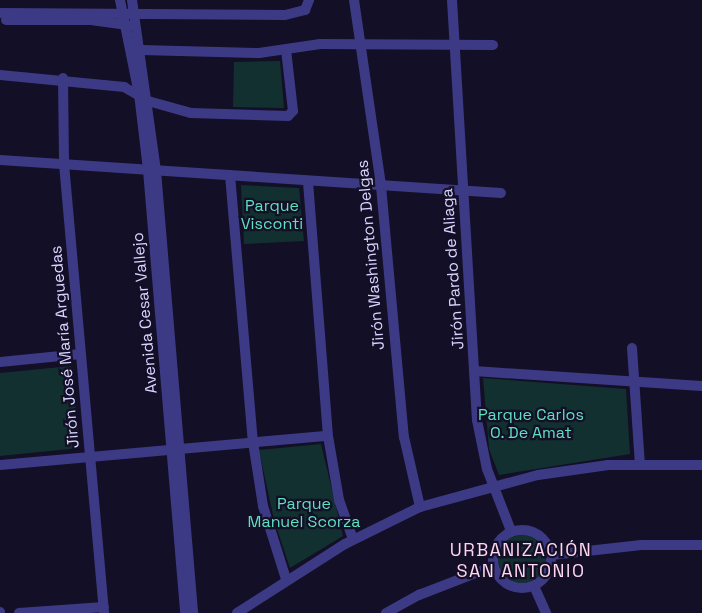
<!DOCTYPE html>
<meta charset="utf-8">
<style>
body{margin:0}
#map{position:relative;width:702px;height:613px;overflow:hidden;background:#130f26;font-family:"Space Grotesk",sans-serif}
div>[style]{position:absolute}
.green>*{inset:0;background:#12302f}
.round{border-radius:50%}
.minor>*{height:10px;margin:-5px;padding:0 5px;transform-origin:5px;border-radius:5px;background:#3d3a85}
.minor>.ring{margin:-5px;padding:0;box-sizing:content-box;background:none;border:10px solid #3d3a85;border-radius:50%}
span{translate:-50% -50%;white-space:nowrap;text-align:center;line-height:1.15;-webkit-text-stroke:4.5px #130f26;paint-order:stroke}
.park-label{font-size:16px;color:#5fe0c0}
.street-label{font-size:16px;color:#d9d4ff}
.neighbourhood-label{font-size:18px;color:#ffd6f0;letter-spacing:1.5px}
</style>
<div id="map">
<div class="green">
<i style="clip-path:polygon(280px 61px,284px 108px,233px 107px,234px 62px)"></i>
<i style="clip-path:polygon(241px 185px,299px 188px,304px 241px,244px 244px)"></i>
<i style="clip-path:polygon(71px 366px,80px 448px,0 456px,0 373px)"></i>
<i style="clip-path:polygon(483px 378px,626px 389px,630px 454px,499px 475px,489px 449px)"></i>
<i style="clip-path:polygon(321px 444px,343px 536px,290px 568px,274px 520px,259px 450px)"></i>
<i class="round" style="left:498px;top:535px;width:48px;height:48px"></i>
</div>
<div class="minor">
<i style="left:120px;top:0;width:96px;rotate:78.6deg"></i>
<i style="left:139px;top:94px;width:77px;rotate:83.2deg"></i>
<i style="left:148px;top:170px;width:445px;rotate:85.2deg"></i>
<i style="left:132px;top:0;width:173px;rotate:82deg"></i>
<i style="left:156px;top:171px;width:444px;rotate:85.2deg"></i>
<i style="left:354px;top:0;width:188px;rotate:81.7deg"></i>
<i style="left:381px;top:186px;width:252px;rotate:84.8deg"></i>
<i style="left:404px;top:437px;width:72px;rotate:77.1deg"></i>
<i style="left:452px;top:0;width:421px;rotate:86.6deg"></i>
<i style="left:477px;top:420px;width:50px;rotate:78.5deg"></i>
<i style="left:487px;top:469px;width:66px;rotate:68.8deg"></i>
<i style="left:0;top:13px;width:285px;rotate:0.4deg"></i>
<i style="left:285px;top:15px;width:21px;rotate:-14deg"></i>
<i style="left:305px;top:10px;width:11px;rotate:-68deg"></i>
<i style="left:6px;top:20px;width:85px"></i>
<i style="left:91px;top:20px;width:37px;rotate:8deg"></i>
<i style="left:141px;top:50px;width:118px;rotate:1.5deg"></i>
<i style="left:259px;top:53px;width:62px;rotate:-8.4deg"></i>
<i style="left:320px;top:44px;width:173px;rotate:0.3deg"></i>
<i style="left:0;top:75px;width:125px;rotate:5.5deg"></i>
<i style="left:124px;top:87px;width:28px;rotate:30deg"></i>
<i style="left:148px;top:101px;width:45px;rotate:15.6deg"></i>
<i style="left:191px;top:113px;width:97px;rotate:1.8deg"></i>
<i style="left:288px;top:116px;width:7px;rotate:-45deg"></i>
<i style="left:293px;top:111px;width:61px;rotate:-96.5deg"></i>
<i style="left:63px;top:78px;width:86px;rotate:89.3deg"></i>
<i style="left:64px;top:164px;width:451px;rotate:84.9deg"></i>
<i style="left:0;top:160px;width:502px;rotate:3.77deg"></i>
<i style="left:230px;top:175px;width:268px;rotate:85.1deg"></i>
<i style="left:253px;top:442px;width:65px;rotate:81.1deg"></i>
<i style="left:263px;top:506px;width:77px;rotate:72.5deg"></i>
<i style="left:308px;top:182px;width:255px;rotate:85.5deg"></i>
<i style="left:328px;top:436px;width:65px;rotate:80.2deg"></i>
<i style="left:339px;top:500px;width:41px;rotate:70.3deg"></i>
<i style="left:632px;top:348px;width:116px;rotate:86.1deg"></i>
<i style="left:0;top:362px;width:81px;rotate:-5.6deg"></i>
<i style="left:474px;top:371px;width:228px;rotate:3.8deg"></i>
<i style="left:0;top:465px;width:329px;rotate:-5.1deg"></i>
<i class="ring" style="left:493px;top:530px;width:48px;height:48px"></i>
<i style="left:551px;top:555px;width:91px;rotate:-6.3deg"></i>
<i style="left:641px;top:545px;width:61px"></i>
<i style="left:534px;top:586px;width:30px;rotate:66deg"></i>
<i style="left:0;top:612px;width:1px;rotate:90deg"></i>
<i style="left:19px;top:613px;width:85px;rotate:-4deg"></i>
<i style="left:237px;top:613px;width:128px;rotate:-32.6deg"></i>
<i style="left:345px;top:544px;width:84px;rotate:-26.3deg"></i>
<i style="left:420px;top:507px;width:122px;rotate:-15.2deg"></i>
<i style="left:538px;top:475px;width:71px;rotate:-8.1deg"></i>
<i style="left:608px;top:465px;width:94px"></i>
<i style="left:386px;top:613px;width:38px;rotate:-29deg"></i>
<i style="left:419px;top:595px;width:80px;rotate:-21.1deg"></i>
</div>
<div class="park-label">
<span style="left:272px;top:215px">Parque<br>Visconti</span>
<span style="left:531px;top:424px">Parque Carlos<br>O. De Amat</span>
<span style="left:304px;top:513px">Parque<br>Manuel Scorza</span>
</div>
<div class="street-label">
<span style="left:371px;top:255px;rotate:-95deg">Jirón Washington Delgas</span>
<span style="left:453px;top:269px;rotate:-94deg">Jirón Pardo de Aliaga</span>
<span style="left:145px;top:313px;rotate:-95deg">Avenida Cesar Vallejo</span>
<span style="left:65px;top:347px;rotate:-95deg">Jirón José María Arguedas</span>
</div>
<div class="neighbourhood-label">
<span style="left:521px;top:561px">URBANIZACIÓN<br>SAN ANTONIO</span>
</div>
</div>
